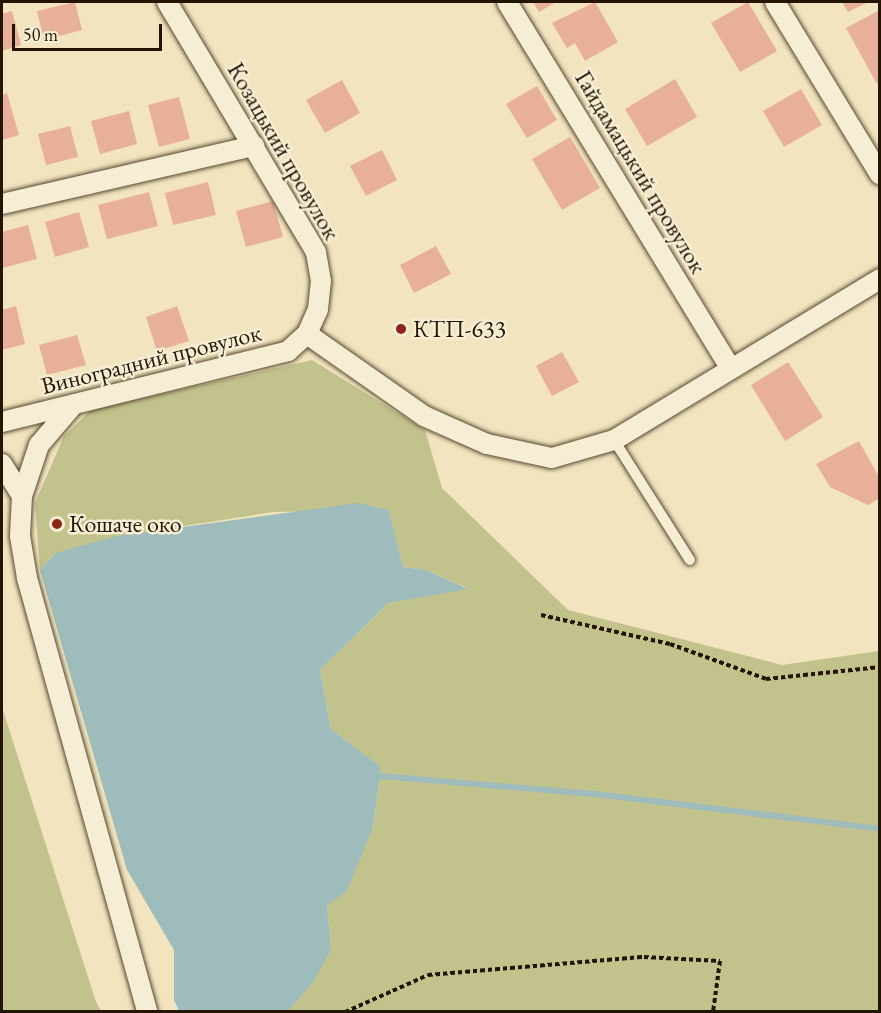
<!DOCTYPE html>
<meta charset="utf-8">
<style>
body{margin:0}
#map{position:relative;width:881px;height:1013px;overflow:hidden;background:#f1e4be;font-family:"EB Garamond",serif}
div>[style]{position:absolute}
.green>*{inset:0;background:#c2c28c}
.water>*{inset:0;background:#9ebcbb}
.stream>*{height:6px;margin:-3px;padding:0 3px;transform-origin:3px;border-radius:3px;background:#9ebcbb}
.building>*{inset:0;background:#e9b099}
.path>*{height:4px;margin-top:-2px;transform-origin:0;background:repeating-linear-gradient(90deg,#241402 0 4.5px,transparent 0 7.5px)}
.roads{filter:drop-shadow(0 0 2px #574831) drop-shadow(0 0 2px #574831)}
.service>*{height:10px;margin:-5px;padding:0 5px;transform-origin:5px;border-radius:5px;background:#f6edd5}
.minor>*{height:20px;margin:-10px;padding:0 10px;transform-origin:10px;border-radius:10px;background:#f6edd5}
.dots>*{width:16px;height:16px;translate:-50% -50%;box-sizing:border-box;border:3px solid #f6edd5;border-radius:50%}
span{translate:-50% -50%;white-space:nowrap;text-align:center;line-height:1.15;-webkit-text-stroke:5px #f6edd5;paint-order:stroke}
.street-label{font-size:24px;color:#241402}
.poi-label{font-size:24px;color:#241402}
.left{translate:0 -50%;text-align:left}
.frame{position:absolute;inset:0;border:3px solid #241402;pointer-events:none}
.scale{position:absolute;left:12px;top:24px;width:150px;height:27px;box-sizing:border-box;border:3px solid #241402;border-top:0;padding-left:8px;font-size:18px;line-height:21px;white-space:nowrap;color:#241402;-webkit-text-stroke:4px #f6edd5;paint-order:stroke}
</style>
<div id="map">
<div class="green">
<i style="clip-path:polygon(312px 360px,425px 430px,442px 488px,568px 610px,782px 665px,879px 651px,879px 1011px,288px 1011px,331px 949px,327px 905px,373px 827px,380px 776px,380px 766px,331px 729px,320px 670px,388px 603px,467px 588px,426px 570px,403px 567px,389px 510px,273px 512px,165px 529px,56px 553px,40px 570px,35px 503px,64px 436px,91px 410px)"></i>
<i style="clip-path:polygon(2px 707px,96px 1002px,101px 1011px,2px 1011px)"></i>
</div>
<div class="water">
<i style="clip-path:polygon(358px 503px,389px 510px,403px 567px,426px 570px,468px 589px,388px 603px,320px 670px,331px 729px,380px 766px,380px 776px,373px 827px,347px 891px,327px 905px,331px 949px,314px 981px,288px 1011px,179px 1011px,174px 1000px,174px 950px,127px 870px,40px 570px,56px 553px,117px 536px)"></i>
</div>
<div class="stream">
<i style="left:375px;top:780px;width:6px;rotate:-39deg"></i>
<i style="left:380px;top:776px;width:217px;rotate:4.8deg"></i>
<i style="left:596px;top:794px;width:286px;rotate:7deg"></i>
</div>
<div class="building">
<i style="clip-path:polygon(75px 2px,82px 30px,44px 40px,37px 11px)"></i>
<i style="clip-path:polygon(533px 2px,556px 2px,539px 12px)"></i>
<i style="clip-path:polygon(595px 2px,618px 42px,585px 61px,575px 43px,567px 48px,552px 23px)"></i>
<i style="clip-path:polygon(748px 2px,777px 51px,740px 72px,711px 23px)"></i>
<i style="clip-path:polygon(842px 2px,868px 2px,848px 12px)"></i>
<i style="clip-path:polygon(880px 10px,880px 82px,877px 84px,846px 28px)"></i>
<i style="clip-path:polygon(12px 11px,21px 45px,2px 51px,2px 14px)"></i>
<i style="clip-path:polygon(675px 79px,697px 117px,647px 146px,625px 109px)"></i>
<i style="clip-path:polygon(342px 80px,360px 113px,325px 133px,306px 100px)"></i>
<i style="clip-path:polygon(537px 86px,557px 120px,527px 138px,506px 104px)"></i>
<i style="clip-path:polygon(801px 89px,822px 125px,784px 147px,763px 111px)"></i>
<i style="clip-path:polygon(7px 93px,19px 135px,2px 140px,2px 95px)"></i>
<i style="clip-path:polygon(179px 97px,190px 139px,159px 147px,148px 105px)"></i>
<i style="clip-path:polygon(129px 111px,137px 144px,100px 154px,91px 121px)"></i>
<i style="clip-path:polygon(70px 126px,78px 157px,46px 165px,38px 134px)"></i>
<i style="clip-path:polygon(570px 137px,600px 188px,562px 210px,532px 159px)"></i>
<i style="clip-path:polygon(382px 150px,397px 180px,366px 196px,350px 166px)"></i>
<i style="clip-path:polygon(208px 182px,216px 215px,173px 225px,165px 193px)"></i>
<i style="clip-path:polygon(149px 192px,158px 226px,107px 239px,98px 205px)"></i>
<i style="clip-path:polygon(273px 201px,283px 237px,246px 247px,236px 211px)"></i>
<i style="clip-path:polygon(79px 212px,89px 247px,55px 257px,45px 222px)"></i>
<i style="clip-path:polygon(28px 225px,37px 259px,2px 268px,2px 232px)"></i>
<i style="clip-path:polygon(436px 246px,451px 274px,414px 293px,400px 265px)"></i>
<i style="clip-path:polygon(16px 306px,25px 344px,2px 350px,2px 310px)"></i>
<i style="clip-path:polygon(177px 306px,189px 341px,157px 351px,146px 317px)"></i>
<i style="clip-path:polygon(404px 324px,407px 331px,399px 334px,396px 327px)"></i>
<i style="clip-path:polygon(77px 335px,86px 365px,47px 375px,39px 345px)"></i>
<i style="clip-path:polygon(562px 352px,579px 382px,552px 396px,536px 366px)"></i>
<i style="clip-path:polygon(788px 362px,823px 417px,785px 441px,751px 385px)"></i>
<i style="clip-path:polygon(859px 441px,880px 479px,880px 498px,868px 505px,830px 487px,816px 464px)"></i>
</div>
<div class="path">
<i style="left:541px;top:615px;width:132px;rotate:12.7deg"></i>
<i style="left:670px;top:644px;width:102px;rotate:20deg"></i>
<i style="left:766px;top:679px;width:115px;rotate:-6deg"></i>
<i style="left:345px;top:1012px;width:91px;rotate:-24deg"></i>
<i style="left:428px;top:975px;width:217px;rotate:-4.8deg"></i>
<i style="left:644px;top:957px;width:76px;rotate:3deg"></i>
<i style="left:720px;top:961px;width:51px;rotate:97.8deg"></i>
</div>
<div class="roads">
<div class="service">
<i style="left:614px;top:440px;width:142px;rotate:57.7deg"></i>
</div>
<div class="minor">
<i style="left:507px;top:2px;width:429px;rotate:58.6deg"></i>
<i style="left:775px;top:2px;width:202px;rotate:58.7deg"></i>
<i style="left:2px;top:204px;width:259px;rotate:-13deg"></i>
<i style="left:307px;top:334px;width:143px;rotate:35deg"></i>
<i style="left:424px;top:416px;width:69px;rotate:24deg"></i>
<i style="left:487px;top:444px;width:66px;rotate:12.2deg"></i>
<i style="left:552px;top:458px;width:65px;rotate:-16.2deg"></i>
<i style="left:614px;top:440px;width:311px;rotate:-31.2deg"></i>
<i style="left:2px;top:422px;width:295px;rotate:-13.9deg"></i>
<i style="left:288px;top:351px;width:25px;rotate:-42deg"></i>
<i style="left:307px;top:334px;width:27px;rotate:-66deg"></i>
<i style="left:318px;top:309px;width:28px;rotate:-84deg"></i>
<i style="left:321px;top:281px;width:29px;rotate:-100deg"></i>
<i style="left:316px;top:252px;width:291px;rotate:-120.8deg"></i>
<i style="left:2px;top:464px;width:38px;rotate:58deg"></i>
<i style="left:22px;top:496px;width:40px;rotate:92.9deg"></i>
<i style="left:20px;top:536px;width:43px;rotate:80.5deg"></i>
<i style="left:27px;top:578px;width:450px;rotate:74.5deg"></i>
<i style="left:22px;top:496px;width:54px;rotate:-71.6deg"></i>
<i style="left:39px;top:445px;width:52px;rotate:-49.6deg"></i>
</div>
</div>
<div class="dots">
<i style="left:401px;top:329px;background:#8f2418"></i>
<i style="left:57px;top:524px;background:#8f2418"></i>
</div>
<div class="street-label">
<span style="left:284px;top:151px;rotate:60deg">Козацький провулок</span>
<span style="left:641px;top:172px;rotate:59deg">Гайдамацький провулок</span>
<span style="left:151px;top:359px;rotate:-14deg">Виноградний провулок</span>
</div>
<div class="poi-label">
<span class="left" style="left:413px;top:329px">КТП-633</span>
<span class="left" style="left:69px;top:524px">Кошаче око</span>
</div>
<div class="frame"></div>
<div class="scale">50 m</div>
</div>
